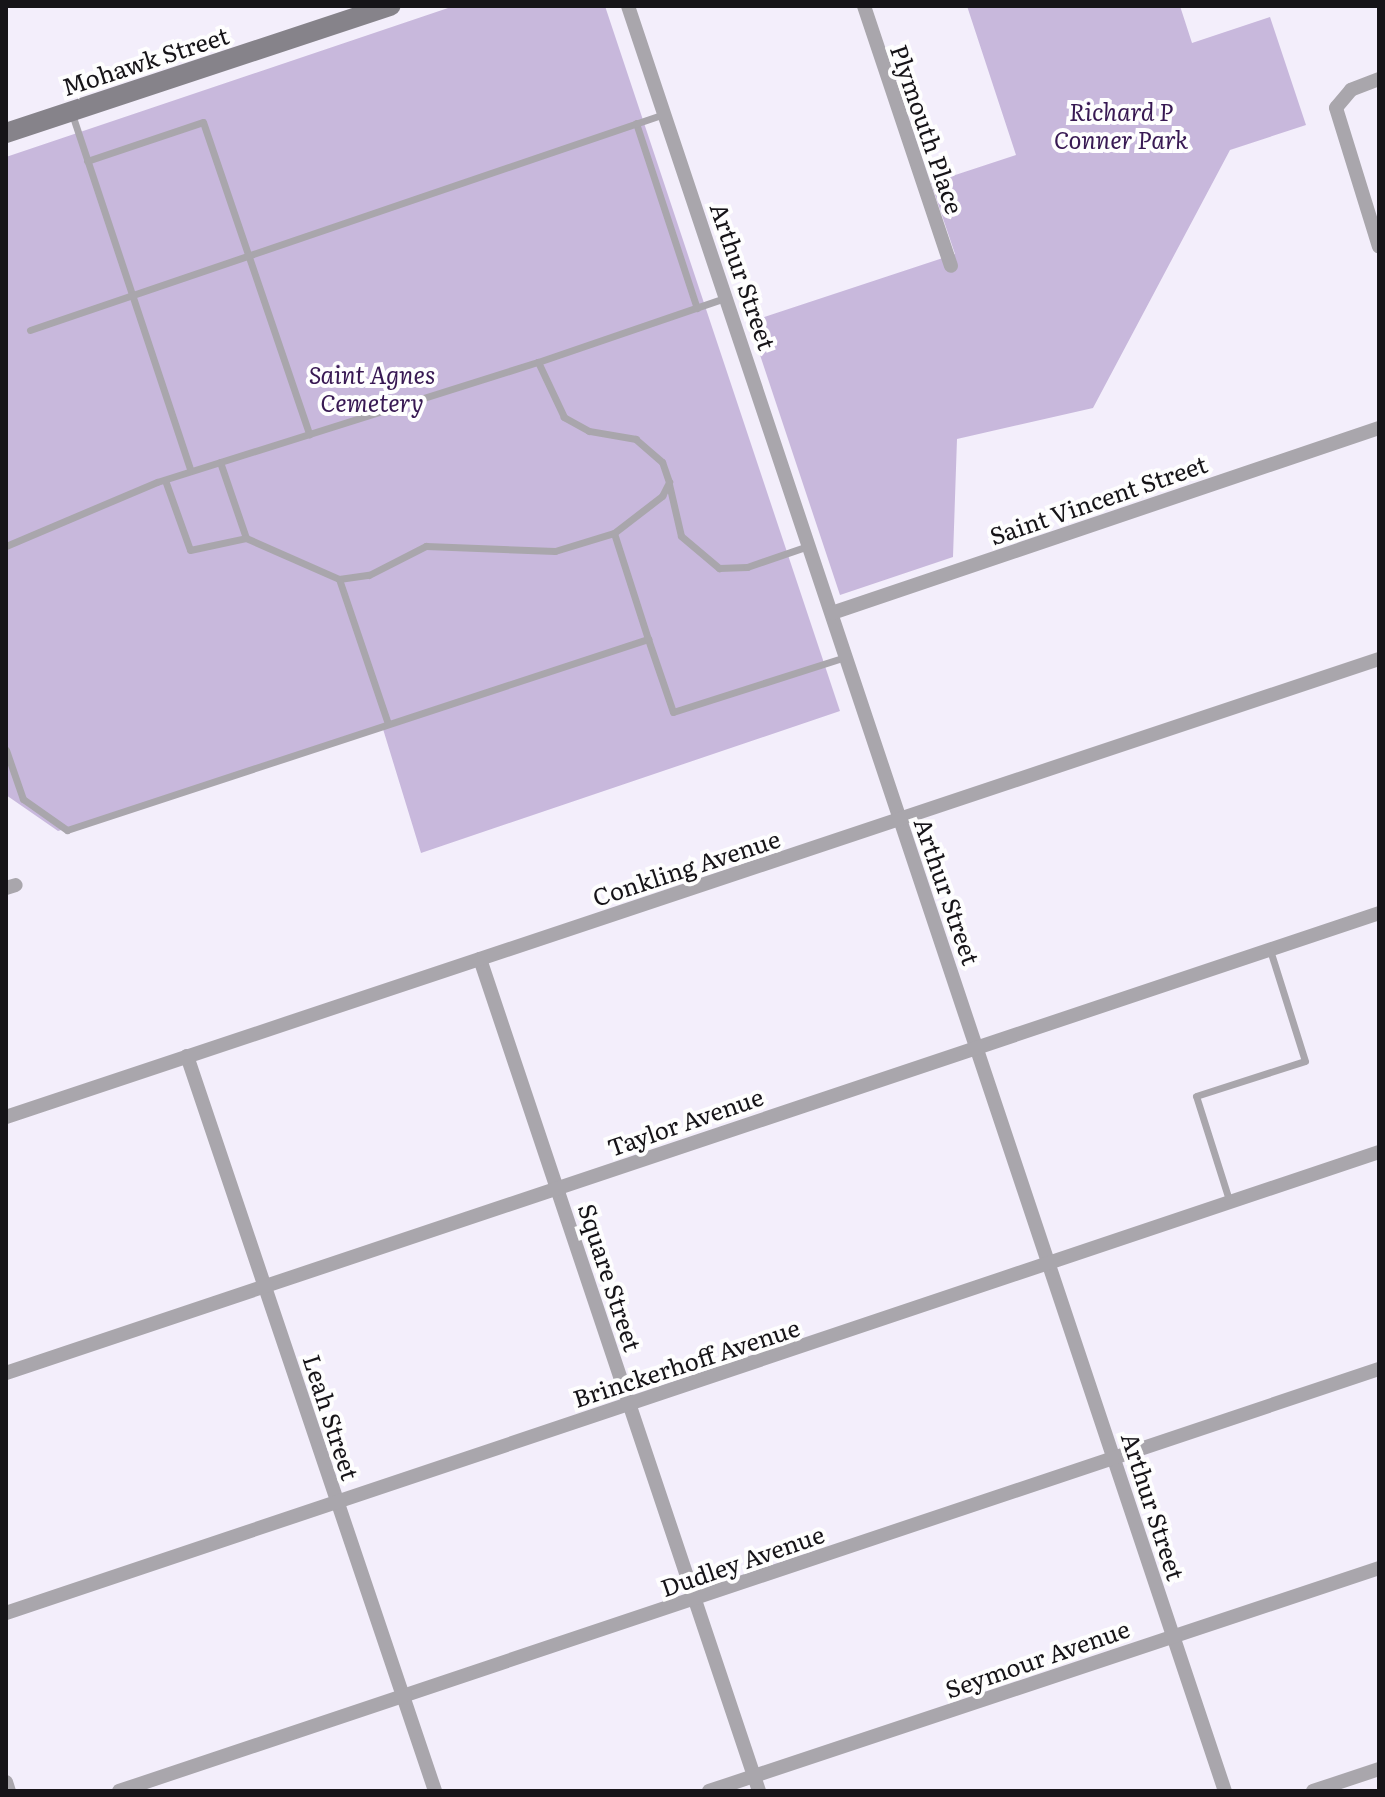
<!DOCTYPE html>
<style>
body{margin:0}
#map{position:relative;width:1385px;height:1797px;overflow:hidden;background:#f3eefb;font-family:Literata,serif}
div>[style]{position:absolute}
.green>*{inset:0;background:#c8b8dc}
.lane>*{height:7px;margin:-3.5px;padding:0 3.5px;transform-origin:3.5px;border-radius:3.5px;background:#a9a6ac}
.street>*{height:14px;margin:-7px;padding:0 7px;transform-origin:7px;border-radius:7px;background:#a9a6ac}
.secondary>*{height:20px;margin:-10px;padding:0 10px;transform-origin:10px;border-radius:10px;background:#86838a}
span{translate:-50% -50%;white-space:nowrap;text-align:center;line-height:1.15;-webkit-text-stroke:8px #fefefe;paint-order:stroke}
.street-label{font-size:24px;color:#161418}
.park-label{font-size:24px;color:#381953;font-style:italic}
.frame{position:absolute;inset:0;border:8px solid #161418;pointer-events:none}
</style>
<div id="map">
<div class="green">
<i style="clip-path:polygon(454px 6px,605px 6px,840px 711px,421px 853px,383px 729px,58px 831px,6px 795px,6px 157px)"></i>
<i style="clip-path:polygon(967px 6px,1180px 6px,1192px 43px,1270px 17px,1306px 125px,1230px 150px,1093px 408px,957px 439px,953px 557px,840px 595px,749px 322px,955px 254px,931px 183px,1016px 155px)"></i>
</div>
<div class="lane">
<i style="left:72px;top:114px;width:376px;rotate:71.6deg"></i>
<i style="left:636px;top:123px;width:195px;rotate:71.8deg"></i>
<i style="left:87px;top:161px;width:122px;rotate:-18.6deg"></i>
<i style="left:203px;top:122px;width:330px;rotate:71.2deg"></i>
<i style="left:30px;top:330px;width:670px;rotate:-18.81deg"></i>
<i style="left:220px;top:462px;width:80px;rotate:71.1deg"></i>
<i style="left:246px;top:538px;width:102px;rotate:23.8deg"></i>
<i style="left:339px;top:579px;width:30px;rotate:-8deg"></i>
<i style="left:369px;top:575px;width:64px;rotate:-27deg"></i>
<i style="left:426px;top:546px;width:129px;rotate:2.2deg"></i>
<i style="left:555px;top:551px;width:62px;rotate:-17deg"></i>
<i style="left:165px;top:480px;width:74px;rotate:70.3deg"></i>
<i style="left:190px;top:550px;width:57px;rotate:-12.1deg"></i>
<i style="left:669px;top:484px;width:53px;rotate:77deg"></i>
<i style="left:681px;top:536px;width:50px;rotate:40.1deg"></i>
<i style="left:719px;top:568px;width:28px;rotate:-2deg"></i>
<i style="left:747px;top:567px;width:65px;rotate:-19deg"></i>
<i style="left:6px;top:546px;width:164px;rotate:-23deg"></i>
<i style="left:157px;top:482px;width:399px;rotate:-17.5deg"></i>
<i style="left:339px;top:579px;width:153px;rotate:71.3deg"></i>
<i style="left:648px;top:639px;width:77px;rotate:71.1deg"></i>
<i style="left:673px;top:712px;width:181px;rotate:-17.7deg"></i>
<i style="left:6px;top:750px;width:52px;rotate:70.9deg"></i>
<i style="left:23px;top:799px;width:54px;rotate:35.2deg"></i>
<i style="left:67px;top:830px;width:612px;rotate:-18.2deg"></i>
<i style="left:648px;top:639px;width:111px;rotate:-107.8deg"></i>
<i style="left:614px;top:533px;width:61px;rotate:-37.6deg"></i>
<i style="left:662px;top:496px;width:16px;rotate:-63deg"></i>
<i style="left:669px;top:482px;width:21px;rotate:-109deg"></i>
<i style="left:662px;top:462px;width:35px;rotate:-139deg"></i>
<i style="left:636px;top:439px;width:48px;rotate:-170.3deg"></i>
<i style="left:589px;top:431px;width:29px;rotate:-151deg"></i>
<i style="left:564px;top:417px;width:61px;rotate:-115.3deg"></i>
<i style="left:538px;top:362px;width:201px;rotate:-18.9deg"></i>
<i style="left:1230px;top:1203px;width:112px;rotate:-107.6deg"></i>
<i style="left:1196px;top:1096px;width:114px;rotate:-17.8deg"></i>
<i style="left:1305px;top:1061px;width:116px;rotate:-107.5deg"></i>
</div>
<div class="street">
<i style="left:628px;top:6px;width:1882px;rotate:71.51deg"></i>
<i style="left:864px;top:6px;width:274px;rotate:71.5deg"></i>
<i style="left:1379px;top:79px;width:30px;rotate:159deg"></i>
<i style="left:1351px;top:90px;width:23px;rotate:130deg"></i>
<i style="left:1336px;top:108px;width:145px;rotate:72.8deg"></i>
<i style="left:832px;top:613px;width:577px;rotate:-18.69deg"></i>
<i style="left:6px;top:888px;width:10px;rotate:-17deg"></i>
<i style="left:480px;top:959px;width:878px;rotate:71.46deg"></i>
<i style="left:187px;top:1056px;width:776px;rotate:71.35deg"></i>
<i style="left:6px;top:1117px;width:1447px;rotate:-18.45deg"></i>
<i style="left:6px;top:1373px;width:1448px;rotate:-18.52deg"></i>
<i style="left:6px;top:1613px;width:1448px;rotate:-18.56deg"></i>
<i style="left:6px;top:1782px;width:9px;rotate:72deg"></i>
<i style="left:119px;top:1791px;width:1329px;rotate:-18.52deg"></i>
<i style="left:709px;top:1791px;width:706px;rotate:-18.41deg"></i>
<i style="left:1313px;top:1791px;width:70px;rotate:-18.4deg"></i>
</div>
<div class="secondary">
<i style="left:6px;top:133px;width:405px;rotate:-18.3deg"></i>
</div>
<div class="street-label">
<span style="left:145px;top:60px;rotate:-18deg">Mohawk Street</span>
<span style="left:928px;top:129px;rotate:71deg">Plymouth Place</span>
<span style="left:744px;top:276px;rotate:71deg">Arthur Street</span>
<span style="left:1098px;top:499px;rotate:-19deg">Saint Vincent Street</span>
<span style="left:686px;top:867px;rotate:-18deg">Conkling Avenue</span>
<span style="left:948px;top:891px;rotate:71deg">Arthur Street</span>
<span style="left:685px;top:1121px;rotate:-19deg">Taylor Avenue</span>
<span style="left:611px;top:1277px;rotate:72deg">Square Street</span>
<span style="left:686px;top:1362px;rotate:-18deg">Brinckerhoff Avenue</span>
<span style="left:332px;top:1417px;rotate:72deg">Leah Street</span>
<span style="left:1154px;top:1506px;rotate:72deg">Arthur Street</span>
<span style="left:742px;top:1560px;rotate:-19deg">Dudley Avenue</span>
<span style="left:1037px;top:1658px;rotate:-19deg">Seymour Avenue</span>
</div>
<div class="park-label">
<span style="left:1121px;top:125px">Richard P<br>Conner Park</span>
<span style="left:372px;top:388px">Saint Agnes<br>Cemetery</span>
</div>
<div class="frame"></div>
</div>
